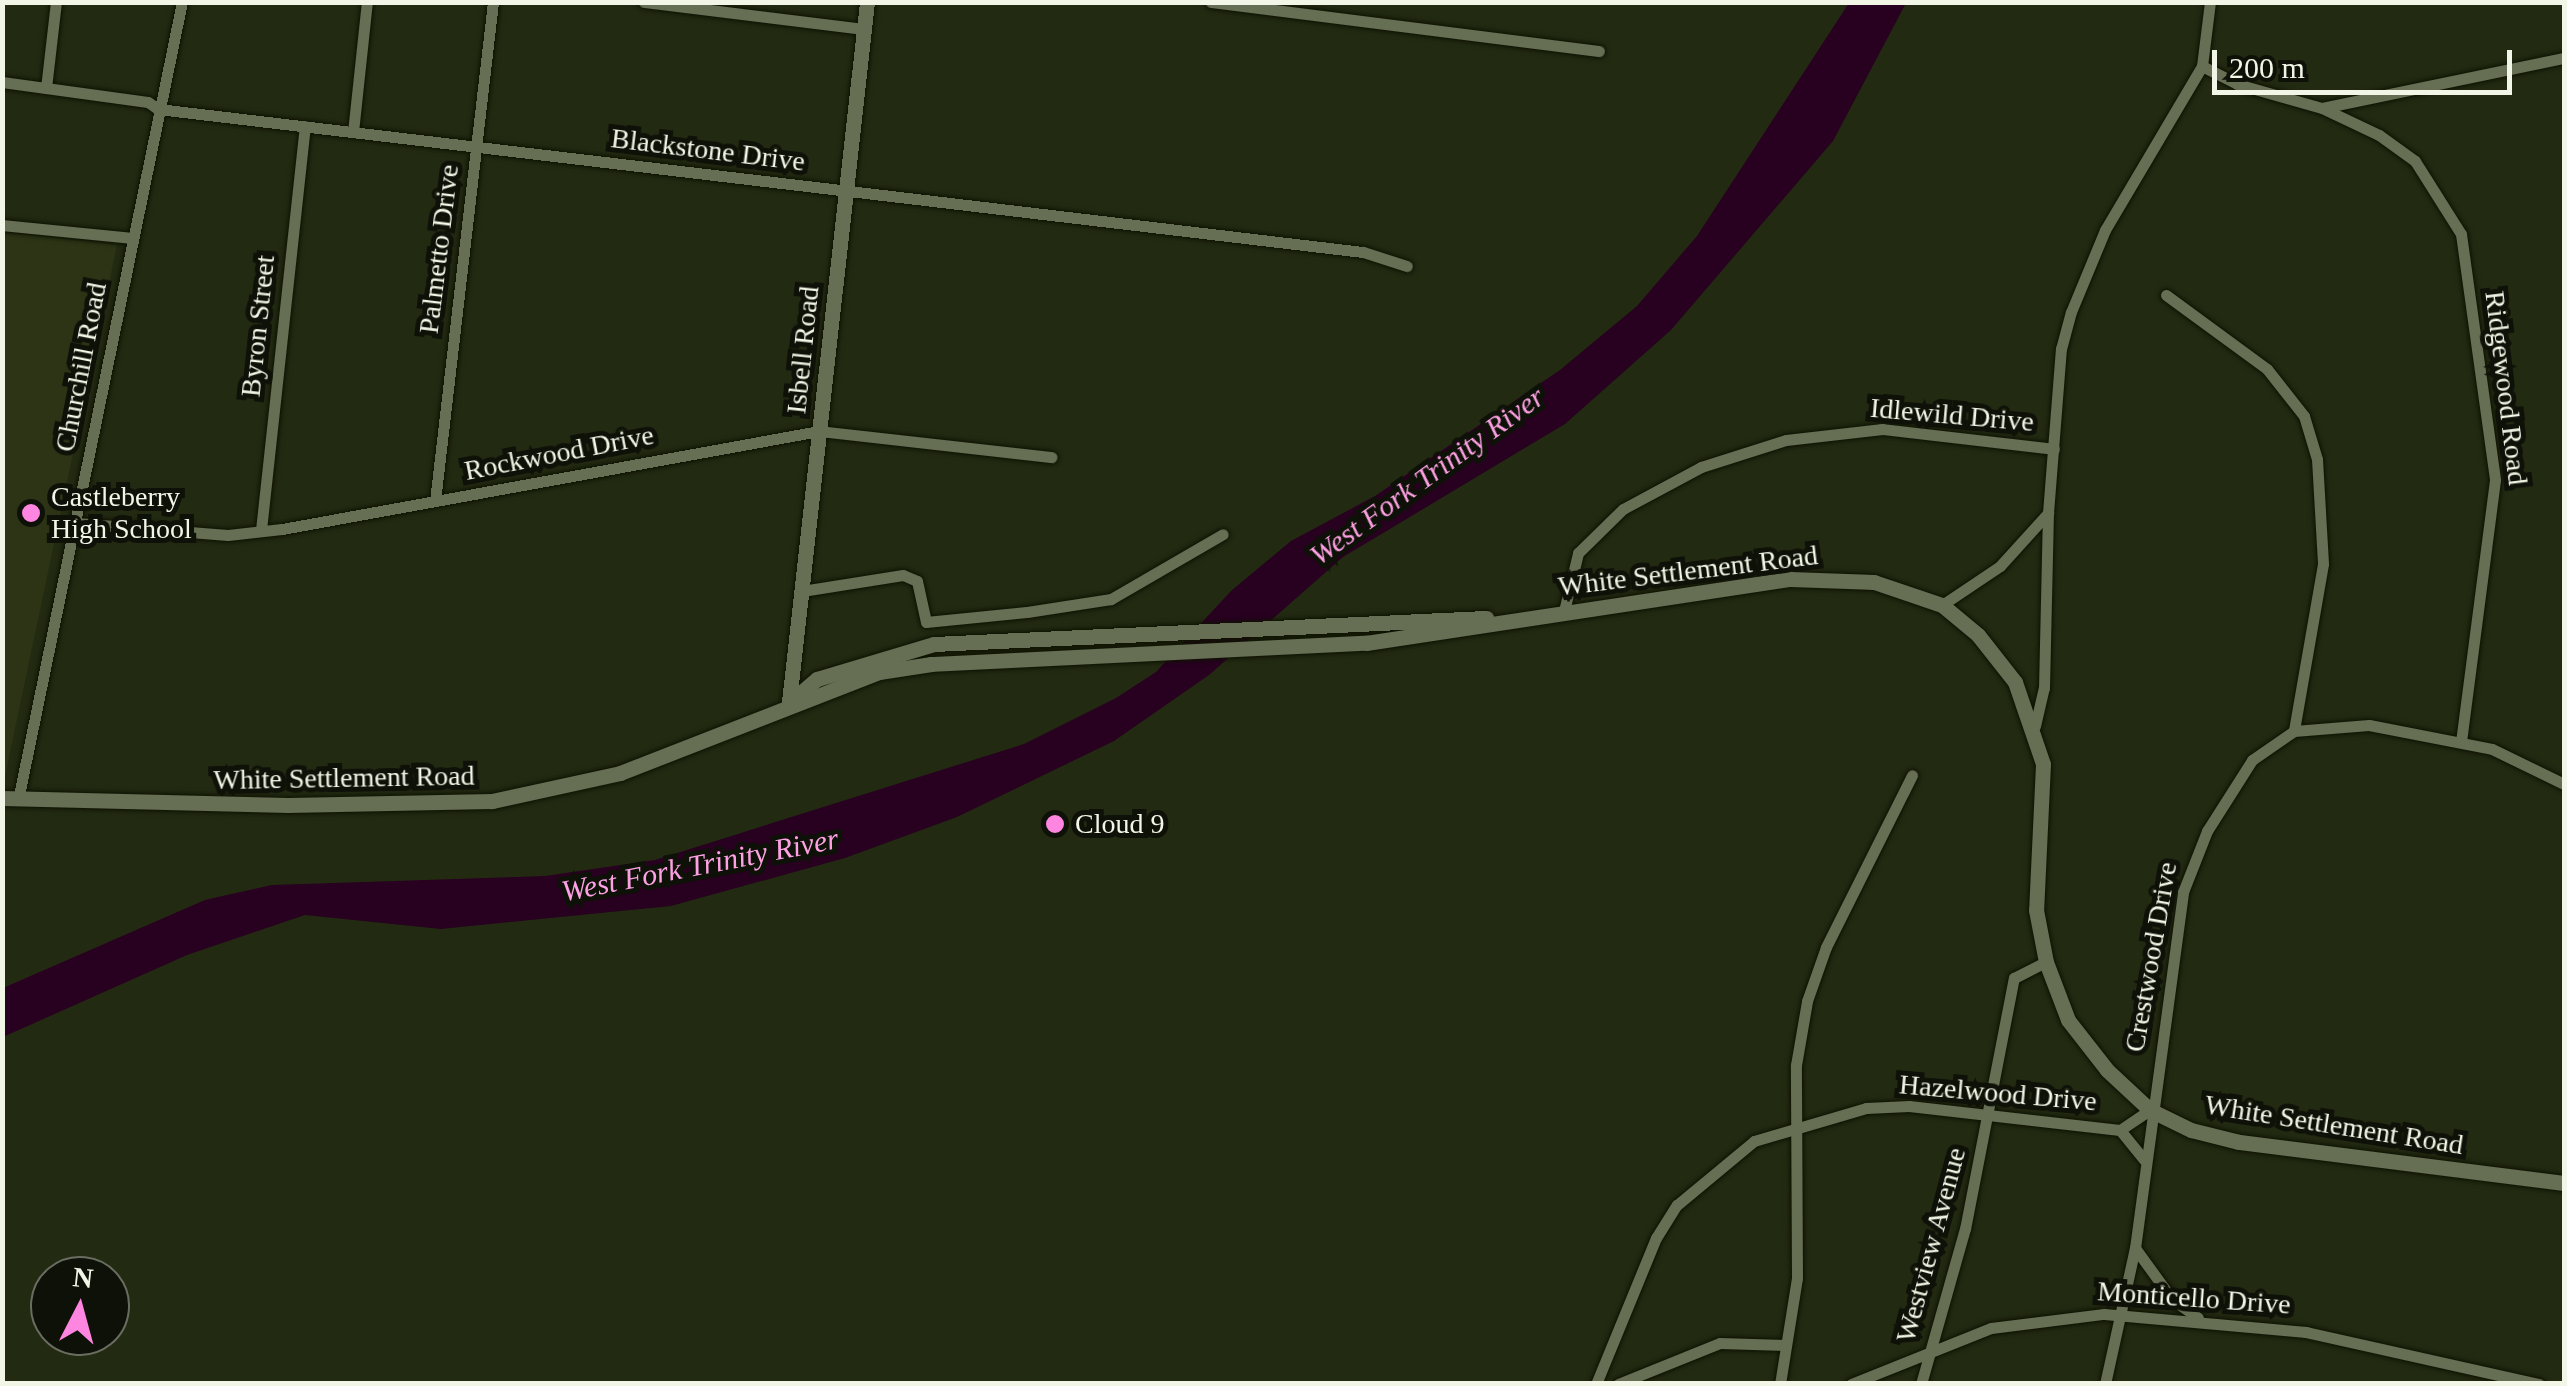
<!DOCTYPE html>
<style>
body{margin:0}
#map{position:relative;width:2567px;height:1386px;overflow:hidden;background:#232a12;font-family:"Times New Roman",serif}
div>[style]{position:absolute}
.built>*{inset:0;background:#2c3415}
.water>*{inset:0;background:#280020}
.roads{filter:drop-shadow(0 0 2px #0d1200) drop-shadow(0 0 2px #0d1200)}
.street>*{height:11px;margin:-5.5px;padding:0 5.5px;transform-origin:5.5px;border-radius:5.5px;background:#666e54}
.secondary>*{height:15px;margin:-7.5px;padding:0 7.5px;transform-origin:7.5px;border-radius:7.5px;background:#666e54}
.dots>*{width:28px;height:28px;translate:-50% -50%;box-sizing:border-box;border:5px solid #0e1107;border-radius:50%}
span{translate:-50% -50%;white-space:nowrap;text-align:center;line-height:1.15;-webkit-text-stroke:10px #0e1107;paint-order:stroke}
.street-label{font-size:28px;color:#f1f6e7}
.poi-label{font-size:28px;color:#f1f6e7}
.left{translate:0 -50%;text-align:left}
.water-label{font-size:30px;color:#fea1e4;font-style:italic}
.frame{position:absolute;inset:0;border:5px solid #f1f6e7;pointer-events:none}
.north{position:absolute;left:30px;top:1256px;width:100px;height:100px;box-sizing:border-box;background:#0e1107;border:2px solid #696d61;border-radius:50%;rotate:6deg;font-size:28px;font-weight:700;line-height:40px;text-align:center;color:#f1f6e7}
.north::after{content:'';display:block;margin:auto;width:35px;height:45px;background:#fe85e0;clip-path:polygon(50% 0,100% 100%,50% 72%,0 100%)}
.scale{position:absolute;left:2212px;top:50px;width:300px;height:45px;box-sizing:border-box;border:5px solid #f1f6e7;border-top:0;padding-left:12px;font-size:30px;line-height:35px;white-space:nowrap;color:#f1f6e7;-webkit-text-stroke:8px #0e1107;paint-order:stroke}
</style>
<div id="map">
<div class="built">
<i style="clip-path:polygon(3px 232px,117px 245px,4px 781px,2px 780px)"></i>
</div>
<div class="water">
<i style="clip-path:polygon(1849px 3px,1906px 3px,1833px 141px,1671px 330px,1565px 424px,1343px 557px,1209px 675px,1114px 741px,957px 817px,845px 858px,671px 906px,441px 929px,305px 915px,187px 955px,3px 1037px,3px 988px,205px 900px,272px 885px,545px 876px,655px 860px,1024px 744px,1116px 698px,1156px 672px,1231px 591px,1291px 541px,1375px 496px,1560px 370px,1637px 306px,1697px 236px)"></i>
</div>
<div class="roads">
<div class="street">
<i style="left:644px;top:2px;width:222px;rotate:7deg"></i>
<i style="left:1211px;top:2px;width:391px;rotate:7.2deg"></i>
<i style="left:2202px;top:66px;width:39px;rotate:27deg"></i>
<i style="left:2237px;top:84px;width:88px;rotate:15.8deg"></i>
<i style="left:2322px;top:108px;width:247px;rotate:-11.7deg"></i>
<i style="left:2px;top:82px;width:147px;rotate:7.8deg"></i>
<i style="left:148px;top:102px;width:12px;rotate:35deg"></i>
<i style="left:158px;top:109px;width:1213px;rotate:6.77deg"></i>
<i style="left:1363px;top:252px;width:46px;rotate:17.7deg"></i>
<i style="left:46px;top:88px;width:87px;rotate:-83.4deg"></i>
<i style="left:2322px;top:108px;width:63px;rotate:25.3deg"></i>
<i style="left:2379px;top:135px;width:44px;rotate:35.8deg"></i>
<i style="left:2415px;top:161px;width:86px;rotate:57.8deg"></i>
<i style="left:2461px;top:234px;width:248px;rotate:82.1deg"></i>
<i style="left:2495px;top:480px;width:263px;rotate:97.4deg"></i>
<i style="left:353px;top:132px;width:131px;rotate:-83.9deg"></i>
<i style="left:2px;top:225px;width:131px;rotate:5.7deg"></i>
<i style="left:2166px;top:295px;width:125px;rotate:36.2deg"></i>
<i style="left:2267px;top:369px;width:60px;rotate:51.8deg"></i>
<i style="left:2304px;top:416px;width:45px;rotate:73.2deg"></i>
<i style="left:2317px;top:459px;width:105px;rotate:86.7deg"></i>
<i style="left:2323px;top:564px;width:169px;rotate:99.9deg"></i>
<i style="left:435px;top:501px;width:502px;rotate:-83.37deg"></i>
<i style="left:76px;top:523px;width:152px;rotate:4.5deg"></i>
<i style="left:228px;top:535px;width:54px;rotate:-6.3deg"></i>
<i style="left:282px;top:529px;width:546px;rotate:-10.34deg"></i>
<i style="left:819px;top:431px;width:234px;rotate:6.4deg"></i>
<i style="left:261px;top:530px;width:406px;rotate:-83.8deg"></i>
<i style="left:802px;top:591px;width:102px;rotate:-9deg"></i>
<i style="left:903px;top:575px;width:15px;rotate:23deg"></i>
<i style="left:917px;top:581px;width:42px;rotate:77.6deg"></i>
<i style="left:926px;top:622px;width:101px;rotate:-5.7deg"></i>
<i style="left:1027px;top:612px;width:85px;rotate:-8.8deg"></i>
<i style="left:1111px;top:599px;width:129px;rotate:-30.1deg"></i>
<i style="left:1942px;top:605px;width:70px;rotate:-33.9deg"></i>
<i style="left:2000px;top:566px;width:72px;rotate:-47.8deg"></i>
<i style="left:2048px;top:513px;width:165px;rotate:-85.5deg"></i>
<i style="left:2061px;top:349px;width:38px;rotate:-75deg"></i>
<i style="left:2071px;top:312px;width:89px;rotate:-67.5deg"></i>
<i style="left:2105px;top:230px;width:191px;rotate:-59.4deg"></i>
<i style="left:2202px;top:66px;width:64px;rotate:-82.9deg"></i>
<i style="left:1564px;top:611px;width:60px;rotate:-76.4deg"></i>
<i style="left:1578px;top:553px;width:63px;rotate:-44.4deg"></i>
<i style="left:1623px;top:509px;width:89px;rotate:-28.3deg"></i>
<i style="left:1701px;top:467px;width:89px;rotate:-17.6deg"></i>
<i style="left:1786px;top:440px;width:97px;rotate:-6.5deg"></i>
<i style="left:1882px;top:429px;width:173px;rotate:6.6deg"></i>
<i style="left:2035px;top:726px;width:39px;rotate:-77deg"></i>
<i style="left:2044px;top:688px;width:175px;rotate:-88.7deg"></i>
<i style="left:18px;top:800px;width:815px;rotate:-78.39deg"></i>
<i style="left:2120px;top:1130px;width:36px;rotate:-34deg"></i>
<i style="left:2135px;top:1248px;width:63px;rotate:54deg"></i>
<i style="left:2172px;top:1299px;width:32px;rotate:36deg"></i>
<i style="left:1596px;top:1384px;width:158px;rotate:-67.7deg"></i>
<i style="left:1656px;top:1238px;width:39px;rotate:-58deg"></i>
<i style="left:1677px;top:1205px;width:100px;rotate:-39.7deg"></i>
<i style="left:1754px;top:1141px;width:117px;rotate:-16.4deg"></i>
<i style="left:1866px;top:1108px;width:43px;rotate:-2.7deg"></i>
<i style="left:1909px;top:1106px;width:212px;rotate:6.5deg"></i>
<i style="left:2120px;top:1130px;width:38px;rotate:51deg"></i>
<i style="left:1618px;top:1384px;width:110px;rotate:-21.9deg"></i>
<i style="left:1720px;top:1343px;width:65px;rotate:1.8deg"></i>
<i style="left:1780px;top:1384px;width:107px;rotate:-80.9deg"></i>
<i style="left:1797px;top:1278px;width:213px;rotate:-90.3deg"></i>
<i style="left:1796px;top:1065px;width:65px;rotate:-80.2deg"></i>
<i style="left:1807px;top:1001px;width:57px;rotate:-70.6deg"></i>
<i style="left:1826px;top:947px;width:192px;rotate:-63.4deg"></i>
<i style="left:1851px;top:1384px;width:151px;rotate:-21.8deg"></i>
<i style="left:1991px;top:1328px;width:114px;rotate:-7.1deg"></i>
<i style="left:2104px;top:1314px;width:203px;rotate:5.1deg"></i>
<i style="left:2306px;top:1332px;width:239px;rotate:12.6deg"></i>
<i style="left:1921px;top:1384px;width:161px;rotate:-74.2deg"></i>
<i style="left:1965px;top:1229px;width:256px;rotate:-79deg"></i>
<i style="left:2014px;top:978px;width:36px;rotate:-27deg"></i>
<i style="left:2105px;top:1384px;width:139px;rotate:-77.6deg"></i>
<i style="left:2135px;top:1248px;width:359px;rotate:-82.3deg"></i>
<i style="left:2183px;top:892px;width:66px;rotate:-68.5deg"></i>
<i style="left:2207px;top:831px;width:84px;rotate:-57.6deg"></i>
<i style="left:2252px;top:760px;width:51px;rotate:-34.6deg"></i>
<i style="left:2294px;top:731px;width:75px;rotate:-4.6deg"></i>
<i style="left:2369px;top:725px;width:125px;rotate:11deg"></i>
<i style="left:2492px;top:749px;width:80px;rotate:25.9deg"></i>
</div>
<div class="secondary">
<i style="left:796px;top:697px;width:28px;rotate:-41deg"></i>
<i style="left:817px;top:679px;width:122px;rotate:-16.7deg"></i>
<i style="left:934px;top:644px;width:553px;rotate:-2.7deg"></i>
<i style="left:789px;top:702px;width:704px;rotate:-83.64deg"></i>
<i style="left:2px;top:798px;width:286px;rotate:1.4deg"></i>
<i style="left:288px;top:805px;width:204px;rotate:-1.1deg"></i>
<i style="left:492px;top:801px;width:131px;rotate:-12.3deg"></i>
<i style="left:620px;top:773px;width:278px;rotate:-21.3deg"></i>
<i style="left:879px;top:672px;width:53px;rotate:-8.7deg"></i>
<i style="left:931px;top:664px;width:436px;rotate:-2.8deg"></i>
<i style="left:1366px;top:643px;width:429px;rotate:-8.6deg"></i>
<i style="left:1790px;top:579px;width:84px;rotate:2deg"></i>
<i style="left:1874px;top:582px;width:72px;rotate:18.7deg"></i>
<i style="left:1942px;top:605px;width:47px;rotate:39.8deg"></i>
<i style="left:1978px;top:635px;width:60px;rotate:51.8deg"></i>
<i style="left:2015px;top:682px;width:87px;rotate:71.1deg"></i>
<i style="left:2043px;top:764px;width:146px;rotate:92.7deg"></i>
<i style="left:2036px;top:910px;width:53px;rotate:79.1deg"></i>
<i style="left:2046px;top:962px;width:62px;rotate:69.2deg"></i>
<i style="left:2068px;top:1020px;width:63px;rotate:52deg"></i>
<i style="left:2107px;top:1070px;width:59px;rotate:42.9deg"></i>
<i style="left:2150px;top:1110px;width:46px;rotate:26deg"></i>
<i style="left:2191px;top:1130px;width:49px;rotate:14deg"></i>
<i style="left:2239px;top:1142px;width:328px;rotate:7.2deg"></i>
</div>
</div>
<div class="dots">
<i style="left:31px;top:513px;background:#fe85e0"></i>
<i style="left:1055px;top:824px;background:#fe85e0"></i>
</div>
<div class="street-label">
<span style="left:708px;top:150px;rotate:7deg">Blackstone Drive</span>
<span style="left:439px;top:249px;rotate:-83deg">Palmetto Drive</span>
<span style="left:258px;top:326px;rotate:-84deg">Byron Street</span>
<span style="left:803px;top:350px;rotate:-84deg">Isbell Road</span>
<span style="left:81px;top:367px;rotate:-79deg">Churchill Road</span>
<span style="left:2506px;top:388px;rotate:83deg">Ridgewood Road</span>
<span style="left:1952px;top:415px;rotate:5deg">Idlewild Drive</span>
<span style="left:559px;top:453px;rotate:-11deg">Rockwood Drive</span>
<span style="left:1688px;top:571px;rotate:-7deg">White Settlement Road</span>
<span style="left:344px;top:778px;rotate:-1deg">White Settlement Road</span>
<span style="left:2151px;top:957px;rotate:-80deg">Crestwood Drive</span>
<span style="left:1998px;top:1093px;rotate:5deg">Hazelwood Drive</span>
<span style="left:2334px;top:1125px;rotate:9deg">White Settlement Road</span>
<span style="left:1931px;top:1245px;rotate:-75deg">Westview Avenue</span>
<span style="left:2194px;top:1298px;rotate:4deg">Monticello Drive</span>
</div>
<div class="poi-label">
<span class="left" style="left:51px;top:513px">Castleberry<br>High School</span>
<span class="left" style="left:1075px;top:824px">Cloud 9</span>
</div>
<div class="water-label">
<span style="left:1427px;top:476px;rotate:-36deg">West Fork Trinity River</span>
<span style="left:700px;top:865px;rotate:-11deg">West Fork Trinity River</span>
</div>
<div class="frame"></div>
<div class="north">N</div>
<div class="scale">200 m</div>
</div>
